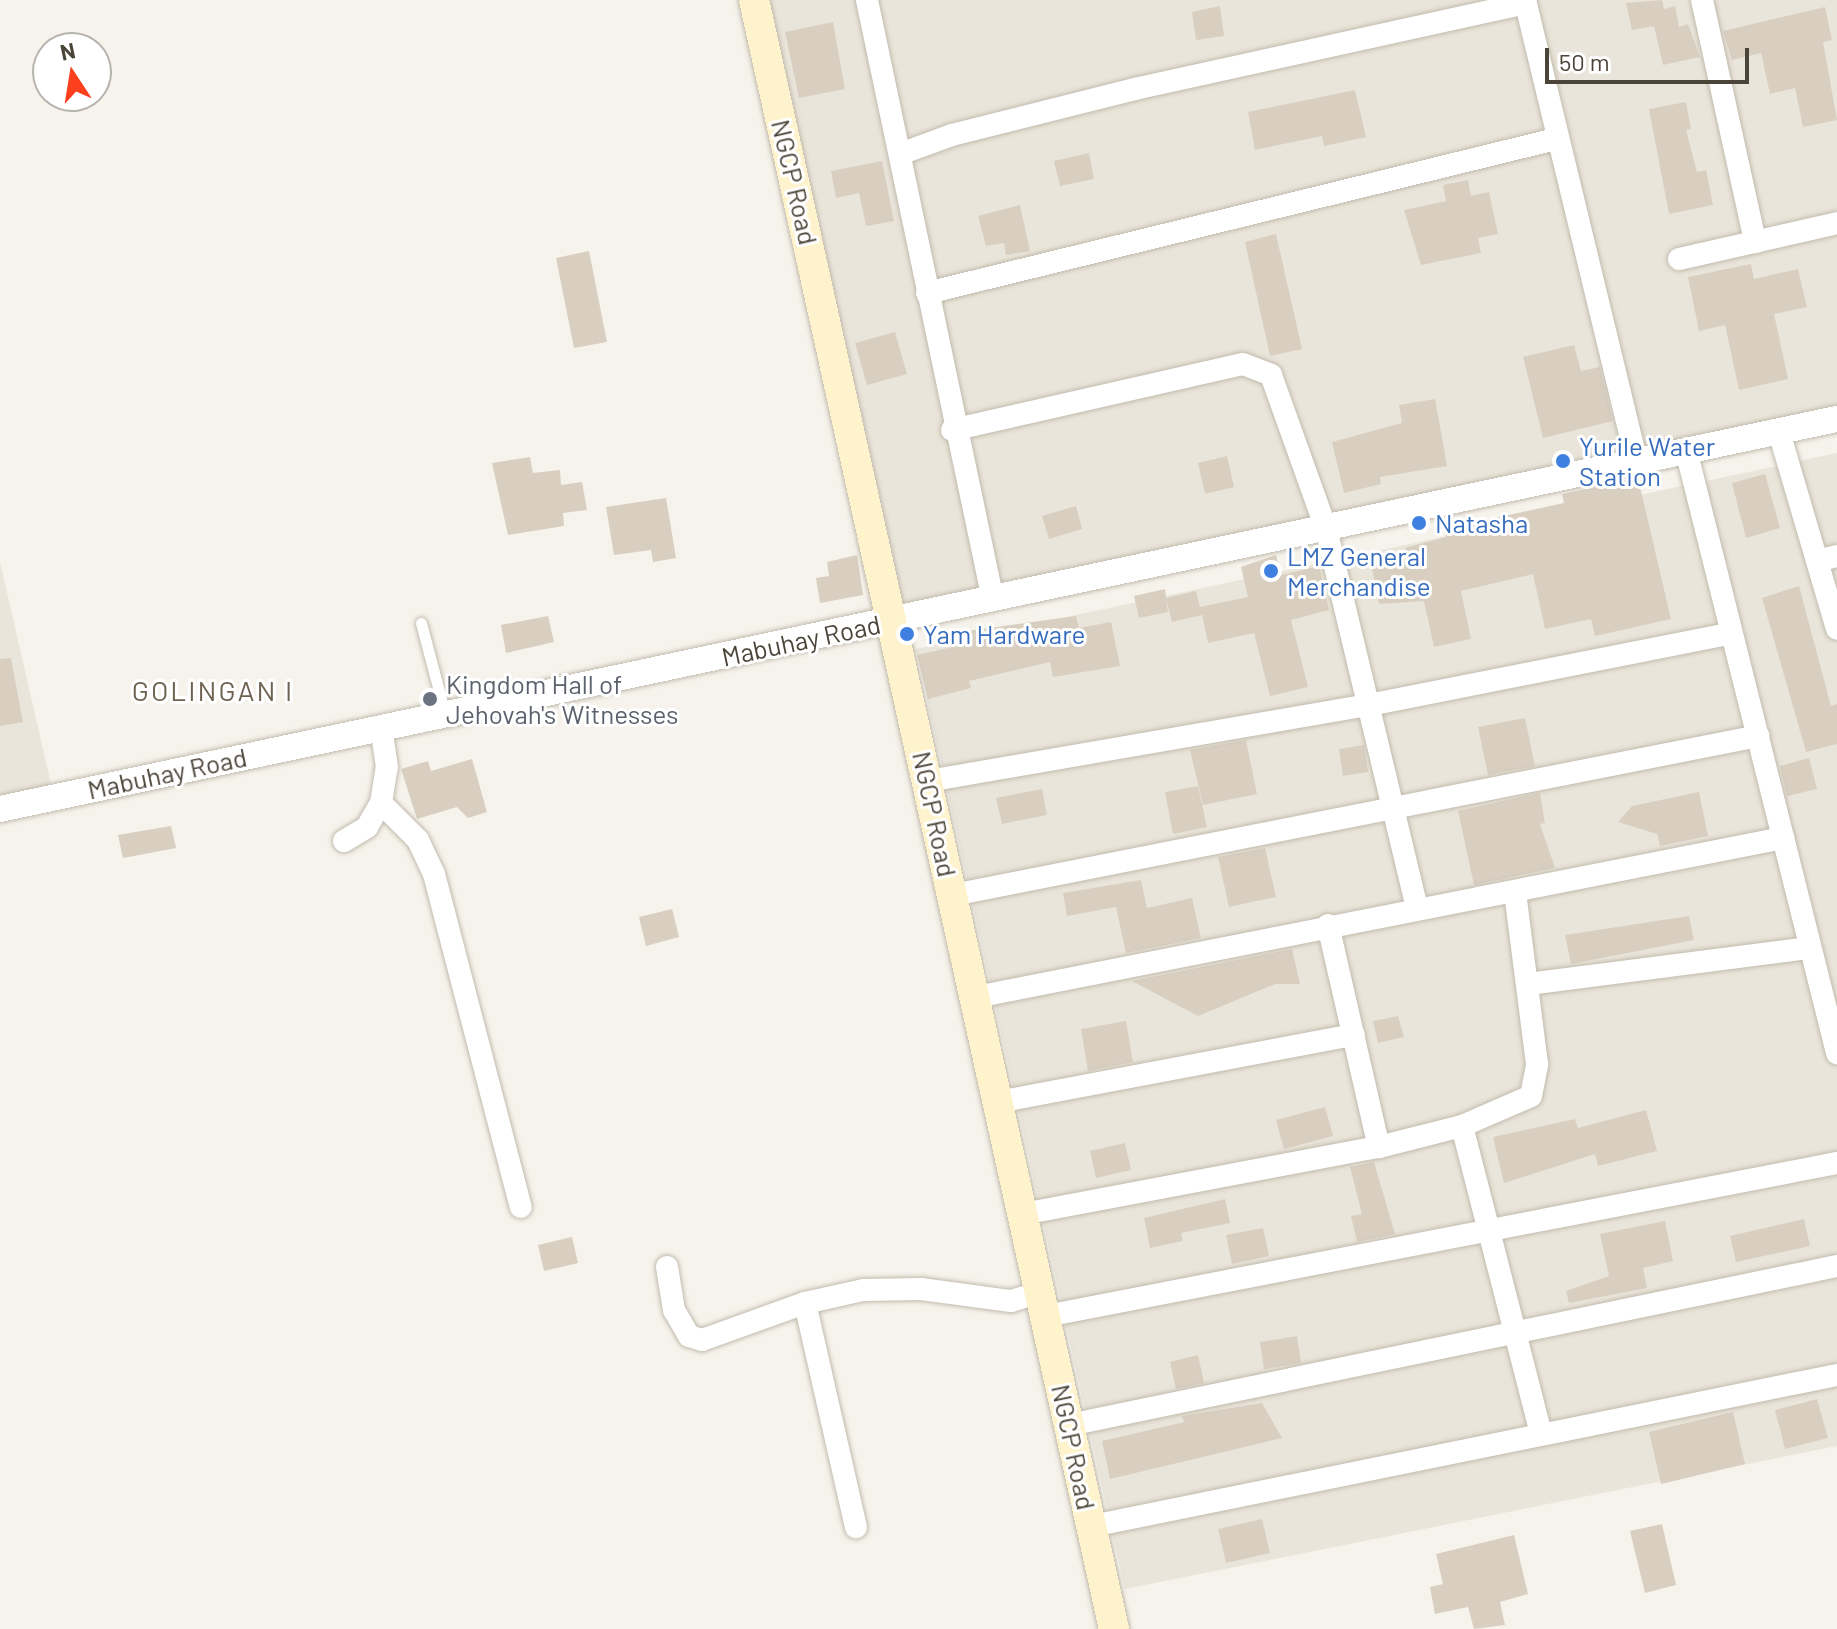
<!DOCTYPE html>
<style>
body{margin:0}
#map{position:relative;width:1837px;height:1629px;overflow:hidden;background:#f6f3ec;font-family:Barlow,sans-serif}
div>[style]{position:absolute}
.residential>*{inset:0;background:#eae5da}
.building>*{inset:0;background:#d8cfc1}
.roads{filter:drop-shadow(0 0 2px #c2bbae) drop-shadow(0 0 2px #c2bbae)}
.service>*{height:11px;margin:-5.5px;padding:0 5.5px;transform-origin:5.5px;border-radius:5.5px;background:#fff}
.minor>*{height:22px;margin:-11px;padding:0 11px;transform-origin:11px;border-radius:11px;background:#fff}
.tertiary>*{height:26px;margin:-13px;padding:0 13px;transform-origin:13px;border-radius:13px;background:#fff}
.secondary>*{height:30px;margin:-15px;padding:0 15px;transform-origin:15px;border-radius:15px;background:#fff3cd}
.dots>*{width:22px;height:22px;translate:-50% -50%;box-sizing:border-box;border:4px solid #fff;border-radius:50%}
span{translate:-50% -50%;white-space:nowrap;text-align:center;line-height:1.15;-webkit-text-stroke:6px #fff;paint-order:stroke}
.street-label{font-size:26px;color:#4b4439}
.shop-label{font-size:26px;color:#366cbe}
.left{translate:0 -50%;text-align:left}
.worship-label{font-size:26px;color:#5b616d}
.neighbourhood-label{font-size:28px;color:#6e6250;letter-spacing:2px}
.north{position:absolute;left:32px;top:32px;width:80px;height:80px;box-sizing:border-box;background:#fff;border:2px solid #b7b4b0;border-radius:50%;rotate:348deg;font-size:22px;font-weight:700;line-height:32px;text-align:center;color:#4b4439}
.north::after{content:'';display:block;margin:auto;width:28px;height:36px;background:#fc3f1d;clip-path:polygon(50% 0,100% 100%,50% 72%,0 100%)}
.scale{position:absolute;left:1545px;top:48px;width:204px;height:36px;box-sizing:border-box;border:4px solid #4b4439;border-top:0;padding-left:10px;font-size:24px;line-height:28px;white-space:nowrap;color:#4b4439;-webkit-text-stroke:6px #fff;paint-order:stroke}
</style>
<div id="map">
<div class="residential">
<i style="clip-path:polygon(759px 0,1837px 0,1837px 414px,896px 616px)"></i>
<i style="clip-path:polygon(1837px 453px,1837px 1446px,1125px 1589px,916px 649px)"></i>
<i style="clip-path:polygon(0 562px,54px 797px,0 809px)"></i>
</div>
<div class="building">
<i style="clip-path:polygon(1662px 0,1664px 9px,1675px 6px,1679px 27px,1688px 24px,1700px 57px,1663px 65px,1654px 26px,1632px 30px,1626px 3px)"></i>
<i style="clip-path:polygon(1220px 6px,1224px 36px,1196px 40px,1192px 12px)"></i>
<i style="clip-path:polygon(1825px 7px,1832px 40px,1823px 42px,1837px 120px,1803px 127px,1795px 88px,1770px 94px,1761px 53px,1732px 60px,1723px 31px)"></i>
<i style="clip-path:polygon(833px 22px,845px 89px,799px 98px,785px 32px)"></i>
<i style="clip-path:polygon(1355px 90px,1366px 137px,1324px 146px,1322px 136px,1255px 150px,1248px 112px)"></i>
<i style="clip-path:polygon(1686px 102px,1691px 129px,1686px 130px,1697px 172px,1706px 170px,1713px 205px,1669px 214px,1649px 109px)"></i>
<i style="clip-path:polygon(1089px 153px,1094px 179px,1060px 186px,1054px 161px)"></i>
<i style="clip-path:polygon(882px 161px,894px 221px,866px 226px,859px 193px,836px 198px,831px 171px)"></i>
<i style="clip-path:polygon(1468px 180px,1471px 196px,1489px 192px,1498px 234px,1478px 238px,1481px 253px,1421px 265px,1404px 210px,1446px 201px,1443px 185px)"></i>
<i style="clip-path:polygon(1020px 205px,1030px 251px,1006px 255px,1004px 243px,986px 246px,978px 216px)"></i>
<i style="clip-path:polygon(1276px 234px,1302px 349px,1270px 356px,1245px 242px)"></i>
<i style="clip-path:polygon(589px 251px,607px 342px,574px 348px,556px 258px)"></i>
<i style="clip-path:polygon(1751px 264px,1754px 279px,1798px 269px,1807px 307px,1774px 314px,1788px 379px,1739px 390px,1725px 325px,1699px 331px,1688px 277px)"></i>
<i style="clip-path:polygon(895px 332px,907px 374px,867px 385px,855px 343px)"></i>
<i style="clip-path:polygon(1574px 345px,1581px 371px,1600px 367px,1613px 421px,1543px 438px,1523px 357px)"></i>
<i style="clip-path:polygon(1435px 399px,1447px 466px,1380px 477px,1381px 484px,1344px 493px,1332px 442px,1402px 423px,1399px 405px)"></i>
<i style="clip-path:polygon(1227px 456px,1234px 487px,1205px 494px,1198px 463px)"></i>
<i style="clip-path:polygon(530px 457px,533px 473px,560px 470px,561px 485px,582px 482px,587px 510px,563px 513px,564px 526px,508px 535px,492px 463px)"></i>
<i style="clip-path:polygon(1765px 474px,1780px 528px,1746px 538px,1732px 483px)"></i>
<i style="clip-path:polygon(1638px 478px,1671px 619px,1595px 636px,1591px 619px,1545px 629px,1533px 574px,1461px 591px,1471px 639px,1434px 647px,1424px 601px,1379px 604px,1372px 568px,1409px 561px,1405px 548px,1446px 537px,1444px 529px,1564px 503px,1562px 494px)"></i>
<i style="clip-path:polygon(666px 498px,676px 558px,653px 562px,651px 550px,614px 555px,606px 507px)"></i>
<i style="clip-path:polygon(1076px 506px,1082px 529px,1049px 539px,1042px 516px)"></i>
<i style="clip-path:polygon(857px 555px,863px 595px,820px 603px,816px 578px,829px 576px,827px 562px)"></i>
<i style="clip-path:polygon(1276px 555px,1281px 575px,1319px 566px,1329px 610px,1291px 620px,1308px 687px,1270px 696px,1254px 633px,1208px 643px,1202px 615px,1172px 622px,1166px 598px,1196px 591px,1200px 607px,1248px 597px,1241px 567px)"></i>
<i style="clip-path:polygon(1799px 586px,1831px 706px,1837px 704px,1837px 744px,1806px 752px,1762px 598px)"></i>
<i style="clip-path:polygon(1165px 589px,1168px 612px,1139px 618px,1134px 596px)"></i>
<i style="clip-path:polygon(548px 616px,554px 642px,506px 653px,501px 625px)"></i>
<i style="clip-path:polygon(1076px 616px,1079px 628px,1111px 622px,1120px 666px,1053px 677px,1050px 662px,969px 681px,971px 688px,928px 699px,917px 655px,970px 643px,967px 631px)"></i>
<i style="clip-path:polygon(11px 658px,23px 722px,0 726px,0 659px)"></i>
<i style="clip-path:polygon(1525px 718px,1535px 766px,1488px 775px,1478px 727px)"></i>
<i style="clip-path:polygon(1246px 740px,1257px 794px,1203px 805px,1190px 750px)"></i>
<i style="clip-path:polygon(1364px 745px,1368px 772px,1343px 776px,1339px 749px)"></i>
<i style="clip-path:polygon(1809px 758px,1817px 789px,1787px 796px,1780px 766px)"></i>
<i style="clip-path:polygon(472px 759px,487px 812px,468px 818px,457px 807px,417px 819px,401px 769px,428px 761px,431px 771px)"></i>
<i style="clip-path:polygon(1198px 786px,1207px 827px,1173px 834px,1165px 792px)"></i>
<i style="clip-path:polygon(1042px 789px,1047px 815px,1002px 824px,996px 798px)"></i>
<i style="clip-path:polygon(1699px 792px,1708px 836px,1660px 846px,1657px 834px,1618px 822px,1632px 806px)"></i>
<i style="clip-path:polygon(1540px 793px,1545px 823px,1540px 824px,1555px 868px,1474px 885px,1458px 811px)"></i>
<i style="clip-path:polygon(171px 826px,176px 848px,123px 858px,118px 835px)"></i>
<i style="clip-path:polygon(1265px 848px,1276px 897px,1229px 907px,1218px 857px)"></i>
<i style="clip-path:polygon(1141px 880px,1147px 908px,1192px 898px,1201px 938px,1126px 953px,1116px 907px,1067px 916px,1063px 893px)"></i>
<i style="clip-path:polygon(672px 909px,679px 937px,646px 946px,639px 917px)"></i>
<i style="clip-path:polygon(1689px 916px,1694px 940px,1571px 964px,1565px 935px)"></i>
<i style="clip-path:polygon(1292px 949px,1300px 984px,1275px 984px,1198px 1016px,1132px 981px)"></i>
<i style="clip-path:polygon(1398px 1016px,1404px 1037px,1378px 1043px,1373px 1021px)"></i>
<i style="clip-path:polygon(1126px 1021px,1133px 1062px,1088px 1071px,1081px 1029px)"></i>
<i style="clip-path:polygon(1325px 1107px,1333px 1136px,1284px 1149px,1276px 1120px)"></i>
<i style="clip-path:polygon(1646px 1110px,1657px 1151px,1598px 1166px,1595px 1154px,1504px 1183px,1493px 1137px,1575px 1119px,1578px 1128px)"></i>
<i style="clip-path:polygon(1125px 1143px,1131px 1170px,1096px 1178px,1090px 1151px)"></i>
<i style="clip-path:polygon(1374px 1162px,1395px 1234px,1357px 1242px,1351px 1216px,1362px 1214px,1350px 1167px)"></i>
<i style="clip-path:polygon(1225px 1199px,1230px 1223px,1181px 1233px,1183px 1241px,1150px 1248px,1144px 1218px)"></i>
<i style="clip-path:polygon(1804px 1219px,1810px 1246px,1736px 1262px,1730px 1236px)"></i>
<i style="clip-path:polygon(1665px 1221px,1673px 1261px,1643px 1268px,1647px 1288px,1569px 1303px,1566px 1291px,1609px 1276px,1600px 1234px)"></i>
<i style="clip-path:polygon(1263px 1228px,1269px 1256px,1232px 1264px,1226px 1235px)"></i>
<i style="clip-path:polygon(572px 1237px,578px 1263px,544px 1271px,538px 1245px)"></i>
<i style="clip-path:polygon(1297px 1336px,1301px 1363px,1264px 1369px,1260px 1342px)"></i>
<i style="clip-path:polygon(1198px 1355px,1204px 1383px,1176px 1389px,1170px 1362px)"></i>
<i style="clip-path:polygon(1817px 1399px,1828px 1438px,1785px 1449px,1775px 1410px)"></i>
<i style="clip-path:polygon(1262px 1403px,1282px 1438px,1110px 1479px,1102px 1441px,1184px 1422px,1182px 1416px)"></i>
<i style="clip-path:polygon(1733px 1412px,1745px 1464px,1661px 1484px,1649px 1432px)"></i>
<i style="clip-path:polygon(1262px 1519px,1270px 1553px,1226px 1563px,1218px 1529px)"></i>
<i style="clip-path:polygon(1662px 1524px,1676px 1585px,1645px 1593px,1630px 1531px)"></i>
<i style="clip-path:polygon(1514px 1535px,1528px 1594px,1500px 1602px,1505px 1625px,1474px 1629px,1468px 1607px,1435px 1614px,1430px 1587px,1443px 1584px,1436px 1554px)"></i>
</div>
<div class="roads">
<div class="service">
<i style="left:421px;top:623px;width:94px;rotate:75.2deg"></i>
</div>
<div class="minor">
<i style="left:867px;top:0;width:613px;rotate:78.14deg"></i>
<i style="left:1525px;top:0;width:475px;rotate:76.4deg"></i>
<i style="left:1702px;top:0;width:248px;rotate:77.6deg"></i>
<i style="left:900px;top:154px;width:55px;rotate:-20.1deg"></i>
<i style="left:952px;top:135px;width:189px;rotate:-14.1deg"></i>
<i style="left:1135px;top:89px;width:400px;rotate:-12.4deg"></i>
<i style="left:1679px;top:259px;width:162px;rotate:-12.8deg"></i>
<i style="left:927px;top:293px;width:648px;rotate:-13.76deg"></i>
<i style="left:952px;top:430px;width:298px;rotate:-12.8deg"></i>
<i style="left:1243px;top:364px;width:30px;rotate:21deg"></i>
<i style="left:1271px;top:375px;width:164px;rotate:70.3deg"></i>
<i style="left:1326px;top:529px;width:389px;rotate:76.5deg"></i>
<i style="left:1779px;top:432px;width:205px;rotate:73.6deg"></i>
<i style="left:1686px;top:450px;width:622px;rotate:75.94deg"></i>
<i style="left:1817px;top:561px;width:21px;rotate:-14deg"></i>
<i style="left:928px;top:781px;width:448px;rotate:-9.8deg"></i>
<i style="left:1369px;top:705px;width:369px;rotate:-11.2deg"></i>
<i style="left:381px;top:803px;width:52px;rotate:45deg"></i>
<i style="left:418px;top:840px;width:38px;rotate:65deg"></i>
<i style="left:434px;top:874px;width:344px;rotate:75.4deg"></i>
<i style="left:344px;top:841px;width:27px;rotate:-31deg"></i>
<i style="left:367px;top:827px;width:28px;rotate:-60deg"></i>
<i style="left:381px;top:803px;width:36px;rotate:-81deg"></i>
<i style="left:387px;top:767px;width:40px;rotate:-98.5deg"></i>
<i style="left:953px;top:895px;width:821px;rotate:-11.17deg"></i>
<i style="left:1328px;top:925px;width:228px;rotate:77.1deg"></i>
<i style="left:1528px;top:984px;width:284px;rotate:-7.3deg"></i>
<i style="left:976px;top:997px;width:823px;rotate:-11.15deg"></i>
<i style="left:998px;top:1102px;width:362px;rotate:-10.7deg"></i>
<i style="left:1462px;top:1126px;width:318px;rotate:75.6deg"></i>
<i style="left:1023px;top:1214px;width:362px;rotate:-10.7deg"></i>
<i style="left:1379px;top:1147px;width:86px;rotate:-14.2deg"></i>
<i style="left:1462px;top:1126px;width:75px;rotate:-23.5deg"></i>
<i style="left:1531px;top:1096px;width:33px;rotate:-79deg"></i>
<i style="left:1537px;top:1064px;width:172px;rotate:-97.3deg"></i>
<i style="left:667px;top:1267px;width:44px;rotate:80.8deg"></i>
<i style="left:674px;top:1310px;width:30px;rotate:60deg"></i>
<i style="left:689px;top:1336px;width:14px;rotate:17deg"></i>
<i style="left:702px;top:1340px;width:109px;rotate:-19.8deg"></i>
<i style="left:805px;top:1303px;width:59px;rotate:-12.6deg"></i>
<i style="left:863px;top:1290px;width:58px;rotate:-1deg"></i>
<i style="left:921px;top:1289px;width:91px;rotate:7.6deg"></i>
<i style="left:1011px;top:1301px;width:30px;rotate:-17deg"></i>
<i style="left:805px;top:1303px;width:230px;rotate:77.2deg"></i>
<i style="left:1046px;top:1316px;width:806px;rotate:-10.95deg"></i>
<i style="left:1069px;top:1425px;width:784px;rotate:-11.7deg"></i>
<i style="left:1092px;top:1526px;width:760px;rotate:-11.46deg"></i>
</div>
<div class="tertiary">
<i style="left:0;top:809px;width:1878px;rotate:-11.99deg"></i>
</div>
<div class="secondary">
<i style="left:754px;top:0;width:1668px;rotate:77.54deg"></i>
</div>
</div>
<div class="dots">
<i style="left:1563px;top:461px;background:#3f7fe0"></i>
<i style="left:1419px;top:523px;background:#3f7fe0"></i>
<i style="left:1271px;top:571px;background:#3f7fe0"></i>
<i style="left:907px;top:634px;background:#3f7fe0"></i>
<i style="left:430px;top:699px;background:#6b7280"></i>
</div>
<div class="street-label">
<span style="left:795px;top:182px;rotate:77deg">NGCP Road</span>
<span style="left:801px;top:640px;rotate:-12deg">Mabuhay Road</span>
<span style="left:167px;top:773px;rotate:-12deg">Mabuhay Road</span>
<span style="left:935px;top:814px;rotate:78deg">NGCP Road</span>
<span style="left:1074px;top:1447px;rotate:78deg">NGCP Road</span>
</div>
<div class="shop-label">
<span class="left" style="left:1579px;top:461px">Yurile Water<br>Station</span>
<span class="left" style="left:1435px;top:523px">Natasha</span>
<span class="left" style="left:1287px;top:571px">LMZ General<br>Merchandise</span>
<span class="left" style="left:923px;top:634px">Yam Hardware</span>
</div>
<div class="worship-label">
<span class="left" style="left:446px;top:699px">Kingdom Hall of<br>Jehovah's Witnesses</span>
</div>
<div class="neighbourhood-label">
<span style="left:213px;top:690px">GOLINGAN I</span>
</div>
<div class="north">N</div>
<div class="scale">50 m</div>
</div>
